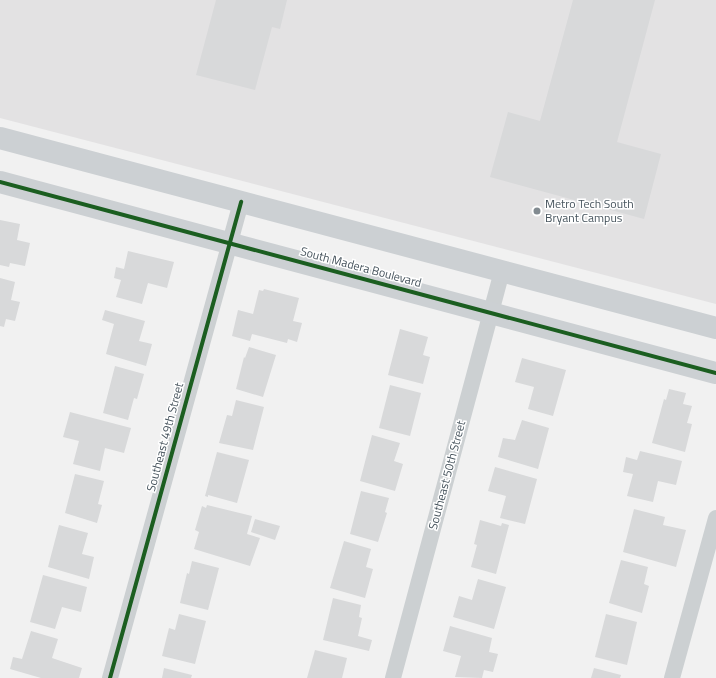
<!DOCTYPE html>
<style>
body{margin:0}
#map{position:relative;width:716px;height:678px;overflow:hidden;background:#f1f1f1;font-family:"Titillium Web",sans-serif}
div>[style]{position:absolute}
.education>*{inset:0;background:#e3e2e3}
.building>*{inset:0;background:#d8d9da}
.street>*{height:16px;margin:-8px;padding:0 8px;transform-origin:8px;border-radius:8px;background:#ccd0d2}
.secondary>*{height:22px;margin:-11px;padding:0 11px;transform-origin:11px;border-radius:11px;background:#ccd0d3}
.cycleway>*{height:4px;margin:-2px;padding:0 2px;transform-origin:2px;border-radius:2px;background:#1b5e20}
.dots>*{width:11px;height:11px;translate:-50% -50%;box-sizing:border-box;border:2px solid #fff;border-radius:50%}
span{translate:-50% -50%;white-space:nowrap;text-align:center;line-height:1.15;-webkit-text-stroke:3px #fff;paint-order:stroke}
.poi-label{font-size:12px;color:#47545d}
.left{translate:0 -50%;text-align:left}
.street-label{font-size:12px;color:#47545d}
</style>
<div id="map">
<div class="education">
<i style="clip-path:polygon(0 0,716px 0,716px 304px,0 118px)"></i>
</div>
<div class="building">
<i style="clip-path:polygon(216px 0,287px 0,280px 29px,272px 27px,255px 90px,196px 75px)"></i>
<i style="clip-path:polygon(573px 0,655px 0,617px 142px,661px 154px,644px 219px,490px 177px,508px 112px,540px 121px)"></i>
<i style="clip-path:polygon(0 220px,20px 224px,17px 240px,30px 243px,25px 266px,10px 263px,9px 267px,0 265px)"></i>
<i style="clip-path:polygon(128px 251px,174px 262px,167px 288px,148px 283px,142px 304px,116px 297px,121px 280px,114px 278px,116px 267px,124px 269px)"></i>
<i style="clip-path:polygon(0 278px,15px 282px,11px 300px,20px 302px,15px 321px,6px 319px,4px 327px,0 326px)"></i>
<i style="clip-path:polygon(264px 289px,299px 298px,293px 321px,302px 323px,297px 342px,288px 339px,287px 343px,252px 334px,250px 341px,232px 336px,238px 310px,253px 314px,259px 290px,263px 291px)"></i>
<i style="clip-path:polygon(105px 310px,145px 321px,139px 341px,152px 344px,146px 366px,106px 354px,114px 324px,102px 320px)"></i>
<i style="clip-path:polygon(400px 329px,428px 337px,423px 355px,430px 357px,423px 384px,388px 375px)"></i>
<i style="clip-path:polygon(249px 347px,276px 355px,263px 397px,236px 389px,244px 357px,245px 358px)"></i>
<i style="clip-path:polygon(522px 358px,566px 370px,553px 416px,528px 409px,534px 387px,515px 382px)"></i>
<i style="clip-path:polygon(115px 366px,144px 374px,137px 399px,134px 398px,128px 420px,103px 413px)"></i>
<i style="clip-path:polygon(390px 385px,421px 393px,410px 436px,379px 428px)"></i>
<i style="clip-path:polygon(669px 389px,686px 393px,683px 404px,692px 406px,687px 423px,692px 424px,685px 452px,652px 443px,664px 399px,666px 400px)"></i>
<i style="clip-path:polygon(236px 400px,264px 407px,253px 450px,219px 443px,227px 415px,232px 416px)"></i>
<i style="clip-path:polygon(70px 412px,131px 428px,124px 453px,105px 448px,100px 471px,73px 464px,79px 441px,63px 437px)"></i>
<i style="clip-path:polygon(522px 420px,549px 428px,538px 469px,498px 457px,503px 438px,515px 440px)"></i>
<i style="clip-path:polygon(372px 435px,400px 443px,394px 461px,403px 464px,395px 491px,360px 481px)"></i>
<i style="clip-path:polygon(640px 451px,682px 461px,676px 485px,658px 481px,653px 502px,627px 496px,633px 474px,623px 472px,626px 457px,637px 460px)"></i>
<i style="clip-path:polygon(217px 452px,249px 460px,237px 503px,208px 495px,208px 497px,205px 496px)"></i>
<i style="clip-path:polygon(495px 467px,537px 479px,525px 524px,500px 518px,506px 496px,488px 491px)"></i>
<i style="clip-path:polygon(75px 474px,104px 481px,98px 504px,102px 505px,97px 523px,65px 513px)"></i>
<i style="clip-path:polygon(361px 491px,389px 498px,385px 512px,387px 513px,378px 542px,350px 534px)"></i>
<i style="clip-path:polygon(207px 505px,252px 516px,247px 534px,260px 538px,250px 566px,194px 549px,199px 532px,195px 530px,202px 506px,206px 508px)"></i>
<i style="clip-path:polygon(634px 509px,665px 517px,663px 525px,686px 530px,676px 567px,623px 552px)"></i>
<i style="clip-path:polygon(255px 519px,280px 526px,275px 540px,251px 532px)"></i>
<i style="clip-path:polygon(480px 520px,501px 526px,502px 523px,509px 525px,496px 574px,471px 567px,477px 545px,474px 544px)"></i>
<i style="clip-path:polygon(59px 525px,88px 533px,82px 554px,94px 557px,89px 579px,48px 567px)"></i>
<i style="clip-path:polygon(344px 541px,371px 549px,366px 567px,373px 569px,365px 598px,330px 588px)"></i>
<i style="clip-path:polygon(621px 560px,648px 567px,644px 584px,649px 586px,642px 613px,609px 603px)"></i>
<i style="clip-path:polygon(192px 561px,219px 568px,208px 610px,180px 603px,187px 573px,189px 574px)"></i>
<i style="clip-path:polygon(43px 575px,87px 587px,81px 612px,62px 607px,55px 629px,30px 622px)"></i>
<i style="clip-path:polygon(478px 579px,506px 587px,494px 629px,453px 617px,459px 596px,472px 600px)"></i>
<i style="clip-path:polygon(333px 598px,361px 605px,359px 617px,362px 618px,358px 636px,372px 640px,369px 651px,323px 640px)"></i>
<i style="clip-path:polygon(179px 614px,206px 621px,195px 664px,162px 656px,169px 628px,175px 630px)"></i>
<i style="clip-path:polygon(606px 614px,637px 622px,627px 665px,595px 657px)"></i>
<i style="clip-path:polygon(450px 626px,492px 638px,489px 652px,498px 654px,493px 672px,484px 670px,482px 678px,455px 677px,461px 656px,443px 651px)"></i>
<i style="clip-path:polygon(31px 631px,58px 639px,52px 658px,82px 668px,79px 678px,41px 678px,10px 669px,13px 657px,22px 659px)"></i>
<i style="clip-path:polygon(315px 650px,347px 658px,342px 678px,307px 678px)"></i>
<i style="clip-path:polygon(164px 668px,192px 675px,191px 678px,162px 678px)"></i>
<i style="clip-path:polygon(594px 668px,621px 675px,620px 678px,591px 678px)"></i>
</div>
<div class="street">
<i style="left:110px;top:678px;width:494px;rotate:-74.6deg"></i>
<i style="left:393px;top:678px;width:420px;rotate:-75deg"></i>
<i style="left:672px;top:678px;width:166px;rotate:-74.6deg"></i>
</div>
<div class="secondary">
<i style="left:0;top:138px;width:741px;rotate:14.86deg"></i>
<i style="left:0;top:182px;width:741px;rotate:14.94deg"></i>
</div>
<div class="cycleway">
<i style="left:0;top:182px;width:741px;rotate:14.94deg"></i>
<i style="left:110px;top:678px;width:494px;rotate:-74.6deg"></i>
</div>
<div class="dots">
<i style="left:537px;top:211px;background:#828b91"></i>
</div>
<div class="poi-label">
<span class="left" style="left:545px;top:211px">Metro Tech South<br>Bryant Campus</span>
</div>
<div class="street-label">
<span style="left:361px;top:267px;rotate:15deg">South Madera Boulevard</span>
<span style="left:165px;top:437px;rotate:-75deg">Southeast 49th Street</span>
<span style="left:447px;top:475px;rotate:-75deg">Southeast 50th Street</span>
</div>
</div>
